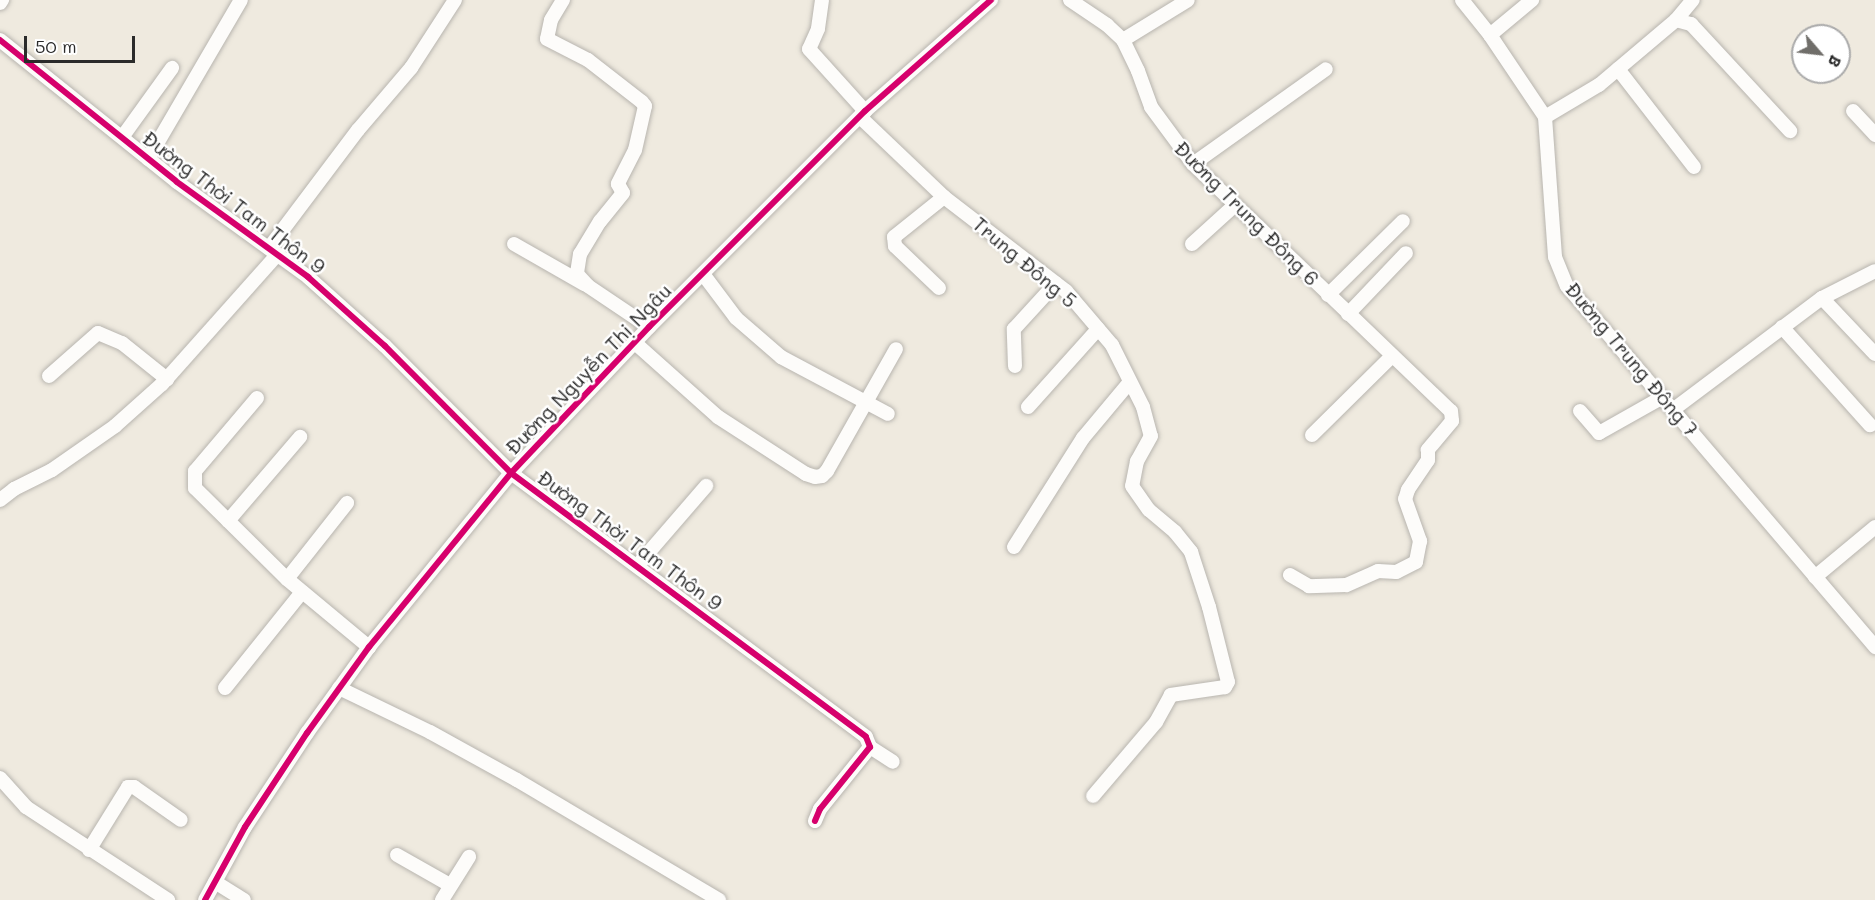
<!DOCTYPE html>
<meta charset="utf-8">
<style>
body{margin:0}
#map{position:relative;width:1875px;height:900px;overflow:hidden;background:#efeadf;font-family:Mali,sans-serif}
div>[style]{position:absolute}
.roads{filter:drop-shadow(0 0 2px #b8b5af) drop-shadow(0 0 2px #b8b5af)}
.minor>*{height:14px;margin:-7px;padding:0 7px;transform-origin:7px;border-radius:7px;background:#fdfcfa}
.cycleway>*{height:6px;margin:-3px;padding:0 3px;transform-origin:3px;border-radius:3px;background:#d6006c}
span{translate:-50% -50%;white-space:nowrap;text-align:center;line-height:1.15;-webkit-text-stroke:5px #fff;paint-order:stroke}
.street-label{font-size:20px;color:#2b2b2b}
.north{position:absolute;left:1791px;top:24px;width:60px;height:60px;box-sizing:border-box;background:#fff;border:2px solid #aaa;border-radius:50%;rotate:118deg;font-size:16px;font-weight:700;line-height:24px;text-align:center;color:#2b2b2b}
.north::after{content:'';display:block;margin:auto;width:21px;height:27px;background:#706e6a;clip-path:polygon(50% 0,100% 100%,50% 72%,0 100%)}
.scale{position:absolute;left:24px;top:36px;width:111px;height:27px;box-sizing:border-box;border:3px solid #2b2b2b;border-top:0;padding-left:8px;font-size:18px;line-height:21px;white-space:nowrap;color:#2b2b2b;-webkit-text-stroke:4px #fff;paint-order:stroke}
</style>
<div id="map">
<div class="roads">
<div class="minor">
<i style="left:563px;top:0;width:23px;rotate:121deg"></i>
<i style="left:551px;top:20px;width:19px;rotate:102deg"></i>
<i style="left:547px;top:39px;width:46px;rotate:27.1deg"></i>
<i style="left:588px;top:60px;width:68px;rotate:37.9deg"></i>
<i style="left:642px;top:102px;width:5px;rotate:53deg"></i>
<i style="left:645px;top:106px;width:45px;rotate:102.8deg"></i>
<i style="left:635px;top:150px;width:38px;rotate:117deg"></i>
<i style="left:618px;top:184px;width:10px;rotate:61deg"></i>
<i style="left:623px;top:193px;width:36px;rotate:129deg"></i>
<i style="left:600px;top:221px;width:39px;rotate:121deg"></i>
<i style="left:580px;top:254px;width:20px;rotate:99deg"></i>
<i style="left:577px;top:274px;width:16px;rotate:47deg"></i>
<i style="left:588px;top:286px;width:73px;rotate:33.9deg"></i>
<i style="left:822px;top:0;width:29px;rotate:98deg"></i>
<i style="left:818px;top:29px;width:22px;rotate:114deg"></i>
<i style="left:809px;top:49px;width:84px;rotate:47.9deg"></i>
<i style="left:1070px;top:0;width:45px;rotate:34deg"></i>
<i style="left:1107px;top:25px;width:22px;rotate:43deg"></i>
<i style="left:1123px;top:40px;width:34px;rotate:64deg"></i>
<i style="left:1138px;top:71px;width:38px;rotate:70deg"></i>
<i style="left:1151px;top:107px;width:71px;rotate:53.6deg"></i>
<i style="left:1193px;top:164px;width:357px;rotate:43.8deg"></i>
<i style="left:1451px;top:411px;width:10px;rotate:84deg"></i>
<i style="left:1452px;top:421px;width:38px;rotate:130deg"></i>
<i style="left:1428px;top:450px;width:10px;rotate:90deg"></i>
<i style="left:1428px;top:460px;width:36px;rotate:124deg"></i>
<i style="left:1408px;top:490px;width:9px;rotate:108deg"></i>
<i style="left:1405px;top:499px;width:45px;rotate:70.3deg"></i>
<i style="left:1420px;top:541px;width:21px;rotate:101deg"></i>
<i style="left:1416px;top:562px;width:22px;rotate:153deg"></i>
<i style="left:1396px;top:572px;width:18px;rotate:-177deg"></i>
<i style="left:1378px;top:571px;width:35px;rotate:156deg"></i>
<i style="left:1346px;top:585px;width:37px;rotate:178deg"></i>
<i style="left:1309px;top:586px;width:22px;rotate:-150deg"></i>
<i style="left:1462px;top:0;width:45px;rotate:51.3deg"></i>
<i style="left:1490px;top:35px;width:99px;rotate:56.1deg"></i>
<i style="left:1545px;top:117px;width:140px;rotate:85.9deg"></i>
<i style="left:1555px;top:257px;width:31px;rotate:68deg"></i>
<i style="left:1567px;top:286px;width:475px;rotate:49.5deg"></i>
<i style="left:0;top:3px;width:4px;rotate:-56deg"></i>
<i style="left:1676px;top:20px;width:16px;rotate:15deg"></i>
<i style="left:1691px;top:24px;width:146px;rotate:47.2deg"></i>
<i style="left:1490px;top:35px;width:55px;rotate:-39.8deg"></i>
<i style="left:0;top:40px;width:227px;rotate:38.7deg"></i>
<i style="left:177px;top:182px;width:162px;rotate:35.9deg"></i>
<i style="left:308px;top:277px;width:103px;rotate:41.9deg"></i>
<i style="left:385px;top:346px;width:179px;rotate:45.2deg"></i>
<i style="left:511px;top:473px;width:442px;rotate:36.6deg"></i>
<i style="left:866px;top:737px;width:11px;rotate:68deg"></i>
<i style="left:870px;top:747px;width:80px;rotate:128.9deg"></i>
<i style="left:820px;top:809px;width:13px;rotate:113deg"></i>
<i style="left:1123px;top:40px;width:76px;rotate:-31.6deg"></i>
<i style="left:1618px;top:69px;width:124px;rotate:52.2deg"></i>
<i style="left:1853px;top:111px;width:33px;rotate:47deg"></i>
<i style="left:860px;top:117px;width:116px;rotate:43.6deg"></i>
<i style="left:944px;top:197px;width:154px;rotate:37.6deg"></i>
<i style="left:1066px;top:291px;width:71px;rotate:49.6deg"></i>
<i style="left:1112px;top:345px;width:69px;rotate:63.4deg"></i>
<i style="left:1143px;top:407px;width:30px;rotate:75deg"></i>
<i style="left:1151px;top:436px;width:29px;rotate:119deg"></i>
<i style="left:1137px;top:461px;width:25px;rotate:101deg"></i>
<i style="left:1132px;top:486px;width:29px;rotate:55deg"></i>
<i style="left:1149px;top:510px;width:34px;rotate:40deg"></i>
<i style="left:1175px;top:532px;width:26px;rotate:51deg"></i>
<i style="left:1191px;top:552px;width:58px;rotate:71.9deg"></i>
<i style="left:1209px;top:607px;width:77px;rotate:75.8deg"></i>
<i style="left:1228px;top:682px;width:6px;rotate:121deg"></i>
<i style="left:1225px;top:687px;width:55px;rotate:171.6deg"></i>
<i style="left:1171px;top:695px;width:31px;rotate:119deg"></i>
<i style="left:1156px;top:722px;width:97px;rotate:130.4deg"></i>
<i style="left:1545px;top:117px;width:63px;rotate:-30.7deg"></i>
<i style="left:1599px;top:85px;width:101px;rotate:-40.2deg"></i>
<i style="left:1676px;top:20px;width:26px;rotate:-50deg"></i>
<i style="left:123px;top:136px;width:84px;rotate:-54.2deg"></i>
<i style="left:148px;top:159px;width:184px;rotate:-59.7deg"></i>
<i style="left:1193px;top:164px;width:163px;rotate:-35.5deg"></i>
<i style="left:514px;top:244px;width:81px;rotate:29.7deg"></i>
<i style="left:1192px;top:244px;width:58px;rotate:-42.2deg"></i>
<i style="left:269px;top:248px;width:148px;rotate:-53deg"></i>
<i style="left:358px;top:130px;width:82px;rotate:-49.5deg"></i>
<i style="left:411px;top:68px;width:81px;rotate:-57.1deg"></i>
<i style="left:703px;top:274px;width:55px;rotate:53.1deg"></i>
<i style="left:736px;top:318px;width:60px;rotate:40.9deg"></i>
<i style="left:781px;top:357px;width:121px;rotate:28deg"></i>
<i style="left:939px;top:288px;width:61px;rotate:-136.3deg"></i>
<i style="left:895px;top:246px;width:9px;rotate:-96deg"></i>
<i style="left:894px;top:237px;width:64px;rotate:-38.7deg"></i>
<i style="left:1328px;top:295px;width:105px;rotate:-44.6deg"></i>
<i style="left:1822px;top:298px;width:77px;rotate:46.6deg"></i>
<i style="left:1348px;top:314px;width:84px;rotate:-46.4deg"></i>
<i style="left:1782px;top:327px;width:132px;rotate:48.1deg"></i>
<i style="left:634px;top:342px;width:113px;rotate:41.8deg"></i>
<i style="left:718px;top:417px;width:105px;rotate:32.9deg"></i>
<i style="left:806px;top:474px;width:9px;rotate:18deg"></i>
<i style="left:815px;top:477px;width:7px;rotate:-8deg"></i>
<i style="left:822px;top:476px;width:7px;rotate:-45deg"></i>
<i style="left:827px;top:471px;width:140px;rotate:-60.5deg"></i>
<i style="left:1015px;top:366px;width:37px;rotate:-92deg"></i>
<i style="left:1014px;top:329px;width:62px;rotate:-47.6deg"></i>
<i style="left:49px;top:376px;width:65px;rotate:-41.3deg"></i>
<i style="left:98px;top:333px;width:26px;rotate:23deg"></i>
<i style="left:122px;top:343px;width:58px;rotate:38.7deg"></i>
<i style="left:257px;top:398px;width:96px;rotate:130.3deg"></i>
<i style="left:195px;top:471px;width:17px;rotate:90deg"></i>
<i style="left:195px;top:488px;width:129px;rotate:44.7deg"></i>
<i style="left:287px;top:579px;width:107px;rotate:39.7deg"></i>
<i style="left:1028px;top:407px;width:105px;rotate:-48.1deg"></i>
<i style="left:1674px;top:409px;width:185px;rotate:-36.9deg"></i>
<i style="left:1822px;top:298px;width:59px;rotate:-27deg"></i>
<i style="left:1580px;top:411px;width:29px;rotate:49deg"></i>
<i style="left:1599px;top:433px;width:73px;rotate:-29.4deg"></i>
<i style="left:1312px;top:435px;width:112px;rotate:-44.6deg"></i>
<i style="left:0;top:500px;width:18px;rotate:-38deg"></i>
<i style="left:14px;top:489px;width:42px;rotate:-26.6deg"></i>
<i style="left:52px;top:470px;width:77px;rotate:-34.9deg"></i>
<i style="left:115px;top:426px;width:63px;rotate:-41.8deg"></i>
<i style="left:162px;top:384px;width:174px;rotate:-48.3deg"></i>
<i style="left:228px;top:521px;width:111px;rotate:-49.4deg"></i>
<i style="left:1014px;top:547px;width:129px;rotate:-57.7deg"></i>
<i style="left:1083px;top:438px;width:72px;rotate:-50.1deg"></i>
<i style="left:637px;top:566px;width:106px;rotate:-49.2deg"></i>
<i style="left:1815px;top:577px;width:78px;rotate:-39.8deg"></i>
<i style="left:287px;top:579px;width:97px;rotate:-51.7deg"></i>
<i style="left:225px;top:688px;width:123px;rotate:-51.3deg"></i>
<i style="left:339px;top:688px;width:101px;rotate:25.8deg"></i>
<i style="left:430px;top:732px;width:99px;rotate:28.9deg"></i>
<i style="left:517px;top:780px;width:235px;rotate:30.7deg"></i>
<i style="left:870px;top:747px;width:27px;rotate:33deg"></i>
<i style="left:0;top:778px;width:39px;rotate:48deg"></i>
<i style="left:26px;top:807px;width:170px;rotate:33.2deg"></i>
<i style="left:89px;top:850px;width:74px;rotate:-58.2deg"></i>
<i style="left:128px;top:787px;width:6px"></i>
<i style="left:134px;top:787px;width:57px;rotate:35.1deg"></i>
<i style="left:397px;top:855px;width:61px;rotate:29.5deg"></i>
<i style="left:215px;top:882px;width:34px;rotate:32deg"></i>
<i style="left:205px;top:900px;width:83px;rotate:-61.3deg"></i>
<i style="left:245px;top:827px;width:113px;rotate:-56.6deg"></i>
<i style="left:307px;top:733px;width:106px;rotate:-54.2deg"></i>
<i style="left:369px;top:647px;width:225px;rotate:-50.8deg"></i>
<i style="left:511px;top:473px;width:201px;rotate:-46.6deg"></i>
<i style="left:649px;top:327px;width:305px;rotate:-45deg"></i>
<i style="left:865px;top:111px;width:168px;rotate:-41.4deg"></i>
<i style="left:442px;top:900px;width:51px;rotate:-57.9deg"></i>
</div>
</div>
<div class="cycleway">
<i style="left:0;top:40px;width:227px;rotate:38.7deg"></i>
<i style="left:177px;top:182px;width:162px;rotate:35.9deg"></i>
<i style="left:308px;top:277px;width:103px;rotate:41.9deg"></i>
<i style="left:385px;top:346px;width:179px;rotate:45.2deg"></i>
<i style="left:511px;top:473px;width:442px;rotate:36.6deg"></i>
<i style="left:866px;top:737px;width:11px;rotate:68deg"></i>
<i style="left:870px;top:747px;width:80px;rotate:128.9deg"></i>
<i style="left:820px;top:809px;width:13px;rotate:113deg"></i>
<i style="left:205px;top:900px;width:83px;rotate:-61.3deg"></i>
<i style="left:245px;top:827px;width:113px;rotate:-56.6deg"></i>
<i style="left:307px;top:733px;width:106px;rotate:-54.2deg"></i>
<i style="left:369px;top:647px;width:225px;rotate:-50.8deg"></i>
<i style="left:511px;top:473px;width:201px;rotate:-46.6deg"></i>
<i style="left:649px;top:327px;width:305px;rotate:-45deg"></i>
<i style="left:865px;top:111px;width:168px;rotate:-41.4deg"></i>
</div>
<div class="street-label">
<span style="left:234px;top:202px;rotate:37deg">Đường Thời Tam Thôn 9</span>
<span style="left:1247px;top:213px;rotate:45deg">Đường Trung Đông 6</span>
<span style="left:1025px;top:262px;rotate:40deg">Trung Đông 5</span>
<span style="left:1632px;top:359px;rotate:50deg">Đường Trung Đông 7</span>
<span style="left:588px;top:369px;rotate:-46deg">Đường Nguyễn Thị Ngâu</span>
<span style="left:630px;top:540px;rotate:36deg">Đường Thời Tam Thôn 9</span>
</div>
<div class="north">B</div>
<div class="scale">50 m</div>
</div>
